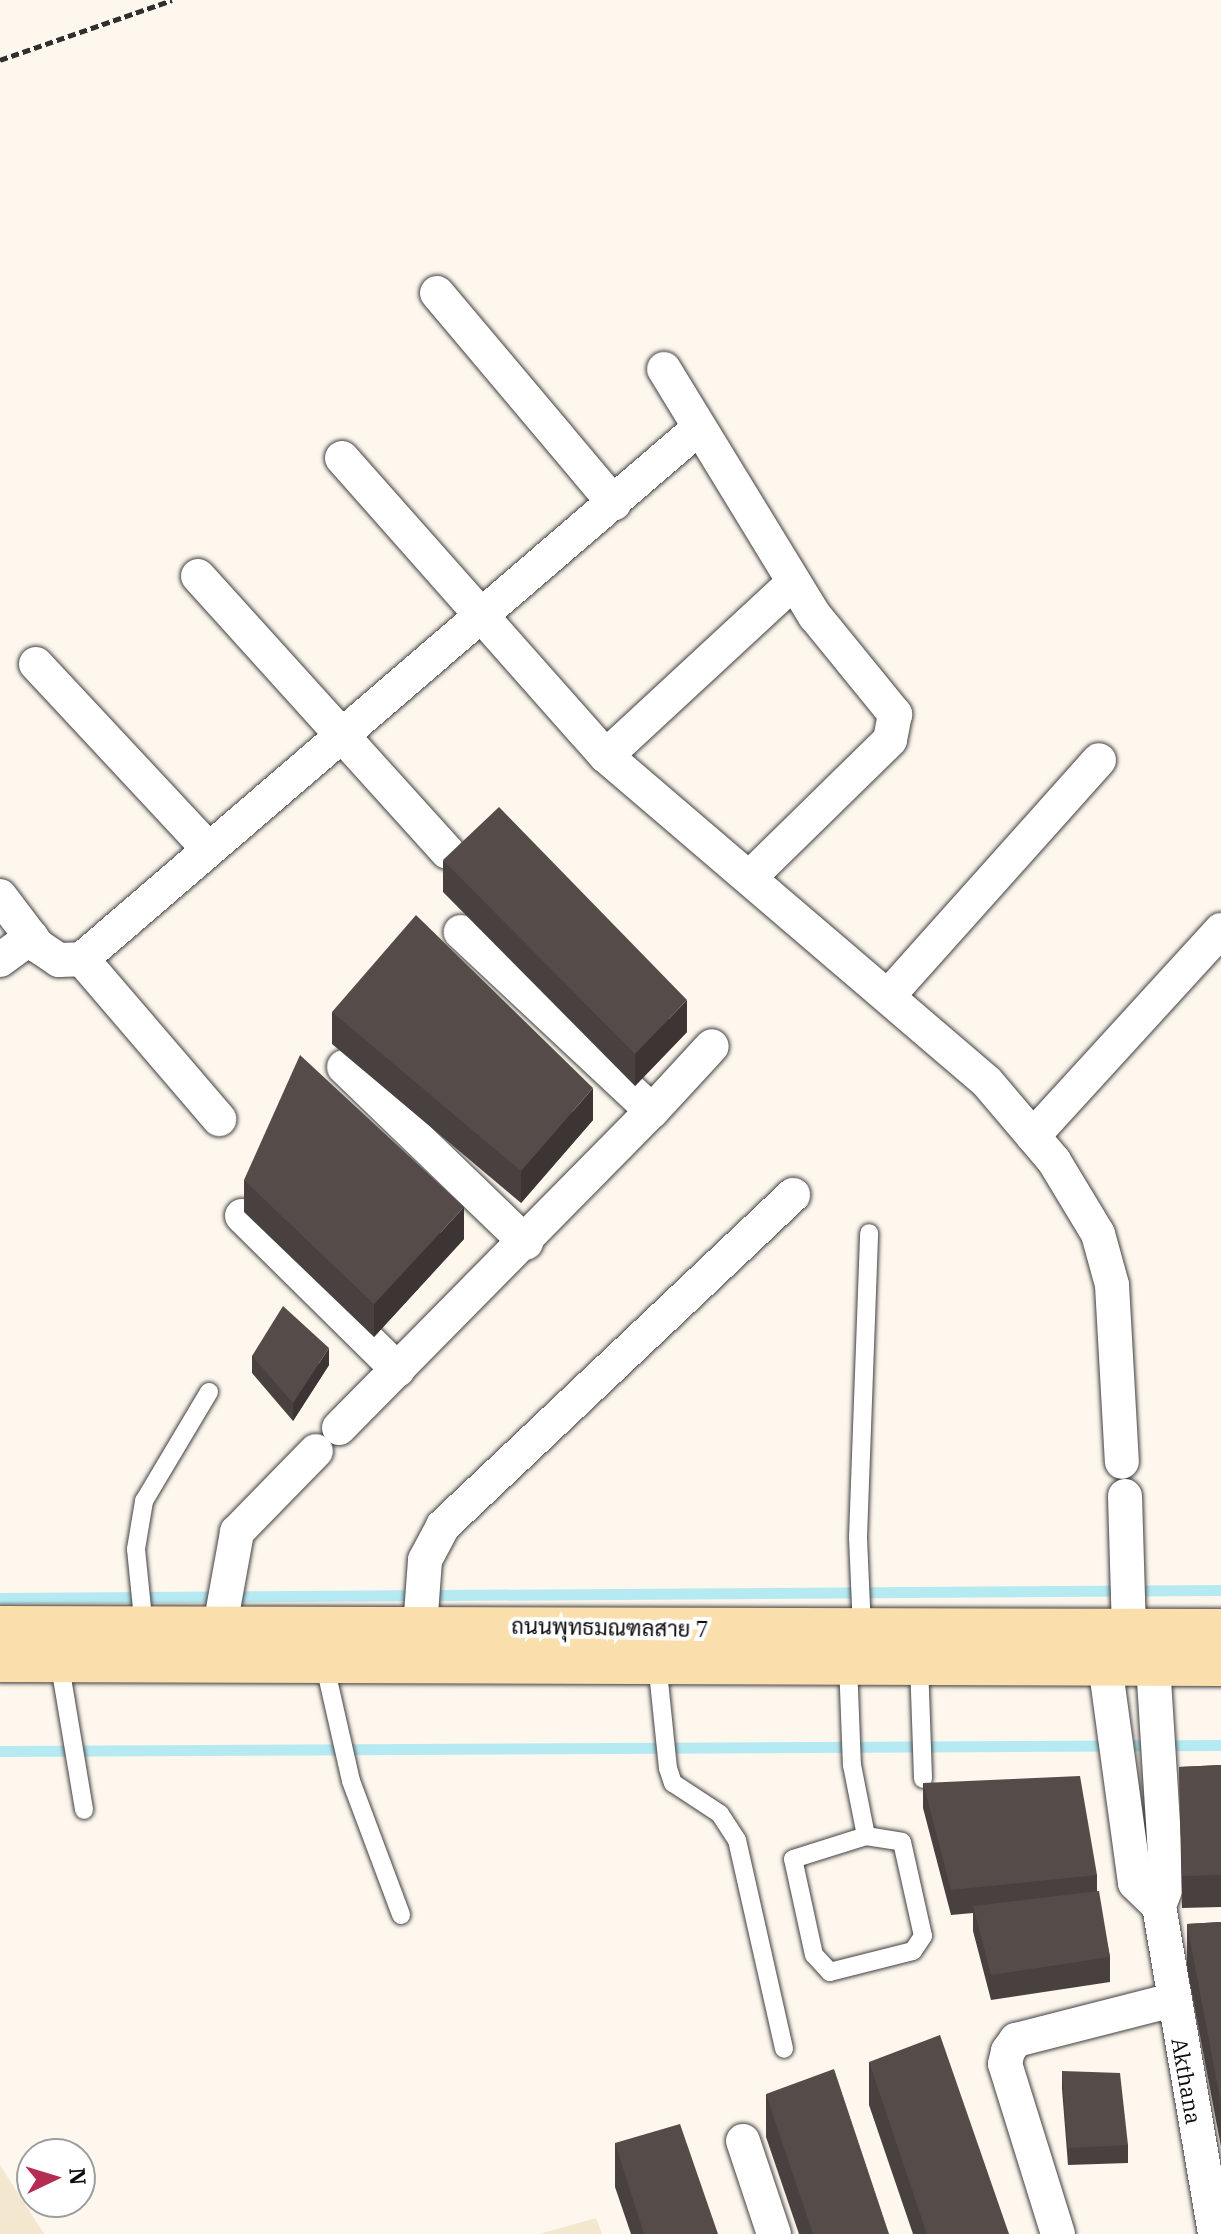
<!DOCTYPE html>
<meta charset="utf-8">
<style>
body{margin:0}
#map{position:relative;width:1221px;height:2234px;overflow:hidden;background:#fef7ee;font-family:"IBM Plex Serif",Sarabun,serif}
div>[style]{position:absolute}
.farmland>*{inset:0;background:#f3e7d0}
.stream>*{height:11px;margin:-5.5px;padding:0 5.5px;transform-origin:5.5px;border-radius:5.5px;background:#b6eaf2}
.path>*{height:5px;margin-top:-2.5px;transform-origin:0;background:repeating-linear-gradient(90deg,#2f2f2f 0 8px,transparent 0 12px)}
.roads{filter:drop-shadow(0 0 2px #404040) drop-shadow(0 0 2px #404040)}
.lane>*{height:18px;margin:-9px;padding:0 9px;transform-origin:9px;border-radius:9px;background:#fff}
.street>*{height:34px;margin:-17px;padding:0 17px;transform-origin:17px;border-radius:17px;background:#fff}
.secondary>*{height:44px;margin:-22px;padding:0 22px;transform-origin:22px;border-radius:22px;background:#fadfad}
.wall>*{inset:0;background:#494140}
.shaded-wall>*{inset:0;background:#3c3534}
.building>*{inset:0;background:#554c4a}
span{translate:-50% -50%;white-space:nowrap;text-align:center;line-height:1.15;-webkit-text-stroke:8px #fff;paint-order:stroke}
.street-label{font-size:22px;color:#0d0d0d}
.north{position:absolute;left:16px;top:2138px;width:80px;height:80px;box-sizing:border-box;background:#fff;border:2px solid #9e9e9e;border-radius:50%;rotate:86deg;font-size:22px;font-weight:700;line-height:32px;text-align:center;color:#0d0d0d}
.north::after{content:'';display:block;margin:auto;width:28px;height:36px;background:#b52d54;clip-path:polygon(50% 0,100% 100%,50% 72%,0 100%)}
</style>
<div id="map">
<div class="farmland">
<i style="clip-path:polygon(0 2165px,44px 2234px,0 2234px)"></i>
<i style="clip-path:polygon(596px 2218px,602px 2234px,539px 2234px)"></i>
</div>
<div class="stream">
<i style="left:0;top:1598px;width:1221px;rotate:-0.38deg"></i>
<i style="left:0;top:1751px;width:1221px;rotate:-0.28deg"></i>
</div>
<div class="path">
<i style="left:0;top:60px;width:182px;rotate:-19.2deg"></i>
</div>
<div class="roads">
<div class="lane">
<i style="left:144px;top:1628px;width:79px;rotate:-95.8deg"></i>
<i style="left:136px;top:1549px;width:49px;rotate:-80.5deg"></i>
<i style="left:144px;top:1501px;width:127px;rotate:-59.2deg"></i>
<i style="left:862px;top:1629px;width:92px;rotate:-92.5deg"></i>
<i style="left:858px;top:1537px;width:304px;rotate:-87.9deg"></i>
<i style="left:59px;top:1660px;width:152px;rotate:80.5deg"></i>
<i style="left:324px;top:1662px;width:122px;rotate:77.2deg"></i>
<i style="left:351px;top:1781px;width:143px;rotate:69.5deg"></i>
<i style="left:657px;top:1662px;width:107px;rotate:84.1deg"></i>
<i style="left:668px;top:1768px;width:16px;rotate:72deg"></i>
<i style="left:673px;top:1783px;width:56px;rotate:33.4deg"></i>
<i style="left:720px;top:1814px;width:31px;rotate:57deg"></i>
<i style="left:737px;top:1840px;width:214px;rotate:77.3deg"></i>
<i style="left:848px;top:1663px;width:102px;rotate:87.8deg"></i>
<i style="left:852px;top:1765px;width:72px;rotate:78.8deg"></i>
<i style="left:866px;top:1836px;width:36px;rotate:9deg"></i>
<i style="left:902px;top:1842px;width:96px;rotate:77.4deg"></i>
<i style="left:923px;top:1936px;width:18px;rotate:124deg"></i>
<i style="left:913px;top:1951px;width:86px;rotate:165.8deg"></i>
<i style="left:830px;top:1972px;width:23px;rotate:-133deg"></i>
<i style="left:814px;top:1955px;width:98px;rotate:-102.3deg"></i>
<i style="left:793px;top:1859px;width:77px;rotate:-17.5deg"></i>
<i style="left:919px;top:1663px;width:116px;rotate:88deg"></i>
</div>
<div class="street">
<i style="left:437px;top:293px;width:275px;rotate:49.9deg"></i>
<i style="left:664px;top:369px;width:289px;rotate:58.6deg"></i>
<i style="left:815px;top:616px;width:127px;rotate:50.8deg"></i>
<i style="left:895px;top:714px;width:26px;rotate:101deg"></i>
<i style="left:890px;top:740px;width:196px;rotate:135.6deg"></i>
<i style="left:342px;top:458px;width:398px;rotate:48.5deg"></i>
<i style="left:606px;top:756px;width:501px;rotate:40.55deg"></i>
<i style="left:987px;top:1082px;width:104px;rotate:49.7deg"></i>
<i style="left:1054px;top:1161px;width:85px;rotate:58.9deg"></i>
<i style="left:1098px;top:1234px;width:53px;rotate:74.6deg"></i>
<i style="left:1112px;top:1285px;width:177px;rotate:86.8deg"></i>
<i style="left:198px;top:576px;width:372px;rotate:47.9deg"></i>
<i style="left:36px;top:664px;width:249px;rotate:47deg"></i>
<i style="left:606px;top:756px;width:255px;rotate:-42.8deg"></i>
<i style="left:0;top:896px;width:63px;rotate:52.8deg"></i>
<i style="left:38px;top:946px;width:25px;rotate:34deg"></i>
<i style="left:59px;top:960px;width:23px;rotate:-2deg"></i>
<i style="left:82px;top:959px;width:814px;rotate:-40.72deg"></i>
<i style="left:82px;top:959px;width:211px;rotate:49.4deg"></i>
<i style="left:0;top:960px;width:39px;rotate:-36deg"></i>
<i style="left:889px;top:995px;width:315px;rotate:-48.2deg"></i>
<i style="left:344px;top:1067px;width:253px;rotate:44deg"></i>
<i style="left:652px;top:1111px;width:88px;rotate:-47.3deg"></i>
<i style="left:1033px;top:1136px;width:279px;rotate:-47.6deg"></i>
<i style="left:242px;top:1216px;width:219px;rotate:44.6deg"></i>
<i style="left:339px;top:1428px;width:445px;rotate:-45.4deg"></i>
<i style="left:652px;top:1111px;width:262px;rotate:-136.9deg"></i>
<i style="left:1125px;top:1496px;width:136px;rotate:88.3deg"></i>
<i style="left:220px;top:1626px;width:96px;rotate:-79.7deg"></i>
<i style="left:237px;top:1532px;width:113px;rotate:-45.7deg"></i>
<i style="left:420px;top:1628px;width:68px;rotate:-85.8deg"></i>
<i style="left:425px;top:1560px;width:38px;rotate:-62deg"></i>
<i style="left:443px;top:1526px;width:482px;rotate:-43.4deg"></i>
<i style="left:1105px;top:1664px;width:221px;rotate:82.2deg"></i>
<i style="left:1135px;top:1883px;width:33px;rotate:44deg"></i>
<i style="left:1153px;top:1664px;width:221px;rotate:86.4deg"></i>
<i style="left:1167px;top:1885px;width:22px;rotate:111deg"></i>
<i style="left:1159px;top:1906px;width:333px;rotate:80.3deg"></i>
<i style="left:743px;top:2141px;width:98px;rotate:71.6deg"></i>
<i style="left:1058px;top:2234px;width:178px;rotate:-107.3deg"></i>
<i style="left:1005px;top:2064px;width:13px;rotate:-77deg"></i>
<i style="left:1008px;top:2051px;width:14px;rotate:-54deg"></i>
<i style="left:1016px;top:2040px;width:162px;rotate:-14.3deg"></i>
</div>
<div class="secondary">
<i style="left:0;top:1628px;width:1221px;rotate:0.14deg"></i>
<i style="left:0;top:1660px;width:1221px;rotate:0.19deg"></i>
</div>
</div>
<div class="wall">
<i style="clip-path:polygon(443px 860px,687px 1032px,635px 1086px,443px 892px)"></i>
<i style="clip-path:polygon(332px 1012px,593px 1120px,521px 1203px,332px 1044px)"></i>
<i style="clip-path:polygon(244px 1180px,464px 1239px,374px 1337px,244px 1212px)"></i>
<i style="clip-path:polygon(252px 1356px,329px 1365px,293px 1421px,252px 1373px)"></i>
<i style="clip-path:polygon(1221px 1765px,1221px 1907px,1182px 1908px,1179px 1767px)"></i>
<i style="clip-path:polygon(923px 1783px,1097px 1875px,1097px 1891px,1110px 1957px,1110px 1982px,991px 2000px,973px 1931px,973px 1913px,951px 1915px,923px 1808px)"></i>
<i style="clip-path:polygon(1221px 1922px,1221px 2147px,1187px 1967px,1187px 1924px)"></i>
<i style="clip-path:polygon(869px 2062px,1009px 2234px,913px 2234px,869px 2105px)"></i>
<i style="clip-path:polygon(1062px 2071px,1128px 2145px,1128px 2163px,1068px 2165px,1062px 2089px)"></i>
<i style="clip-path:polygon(766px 2094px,889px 2234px,799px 2234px,766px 2137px)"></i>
<i style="clip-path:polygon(615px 2143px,718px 2234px,631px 2234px,615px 2187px)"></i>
</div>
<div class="shaded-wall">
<i style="clip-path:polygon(687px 1000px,687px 1032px,635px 1086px,635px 1054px)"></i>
<i style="clip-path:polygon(593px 1088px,593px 1120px,521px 1203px,521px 1171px)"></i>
<i style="clip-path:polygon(464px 1207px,464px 1239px,374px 1337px,374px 1304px)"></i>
<i style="clip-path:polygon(329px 1348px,329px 1365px,293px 1421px,293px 1403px)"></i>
</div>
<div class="building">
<i style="clip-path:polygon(499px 807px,687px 1000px,635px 1054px,443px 860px)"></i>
<i style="clip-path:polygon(416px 915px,593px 1088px,521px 1171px,332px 1012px)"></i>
<i style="clip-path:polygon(300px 1055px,464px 1207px,374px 1304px,244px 1180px)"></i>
<i style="clip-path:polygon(283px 1306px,329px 1348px,293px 1403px,252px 1356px)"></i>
<i style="clip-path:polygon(1221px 1765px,1221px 1875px,1182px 1876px,1179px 1767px)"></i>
<i style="clip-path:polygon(1080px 1776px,1097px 1875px,951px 1890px,923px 1783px)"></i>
<i style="clip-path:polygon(1099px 1891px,1110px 1957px,991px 1975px,973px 1906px)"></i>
<i style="clip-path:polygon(1221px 1922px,1221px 2104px,1187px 1924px)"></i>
<i style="clip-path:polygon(940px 2035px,1009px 2234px,927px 2234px,869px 2062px)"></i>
<i style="clip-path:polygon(834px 2069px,889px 2234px,813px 2234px,766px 2094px)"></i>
<i style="clip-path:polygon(1062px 2071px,1120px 2073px,1128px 2145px,1068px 2148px)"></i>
<i style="clip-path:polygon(680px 2124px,718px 2234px,644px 2234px,615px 2143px)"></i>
</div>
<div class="street-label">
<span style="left:610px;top:1627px;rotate:1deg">ถนนพุทธมณฑลสาย 7</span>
<span style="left:1187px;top:2081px;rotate:80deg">Akthana</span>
</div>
<div class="north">N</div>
</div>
